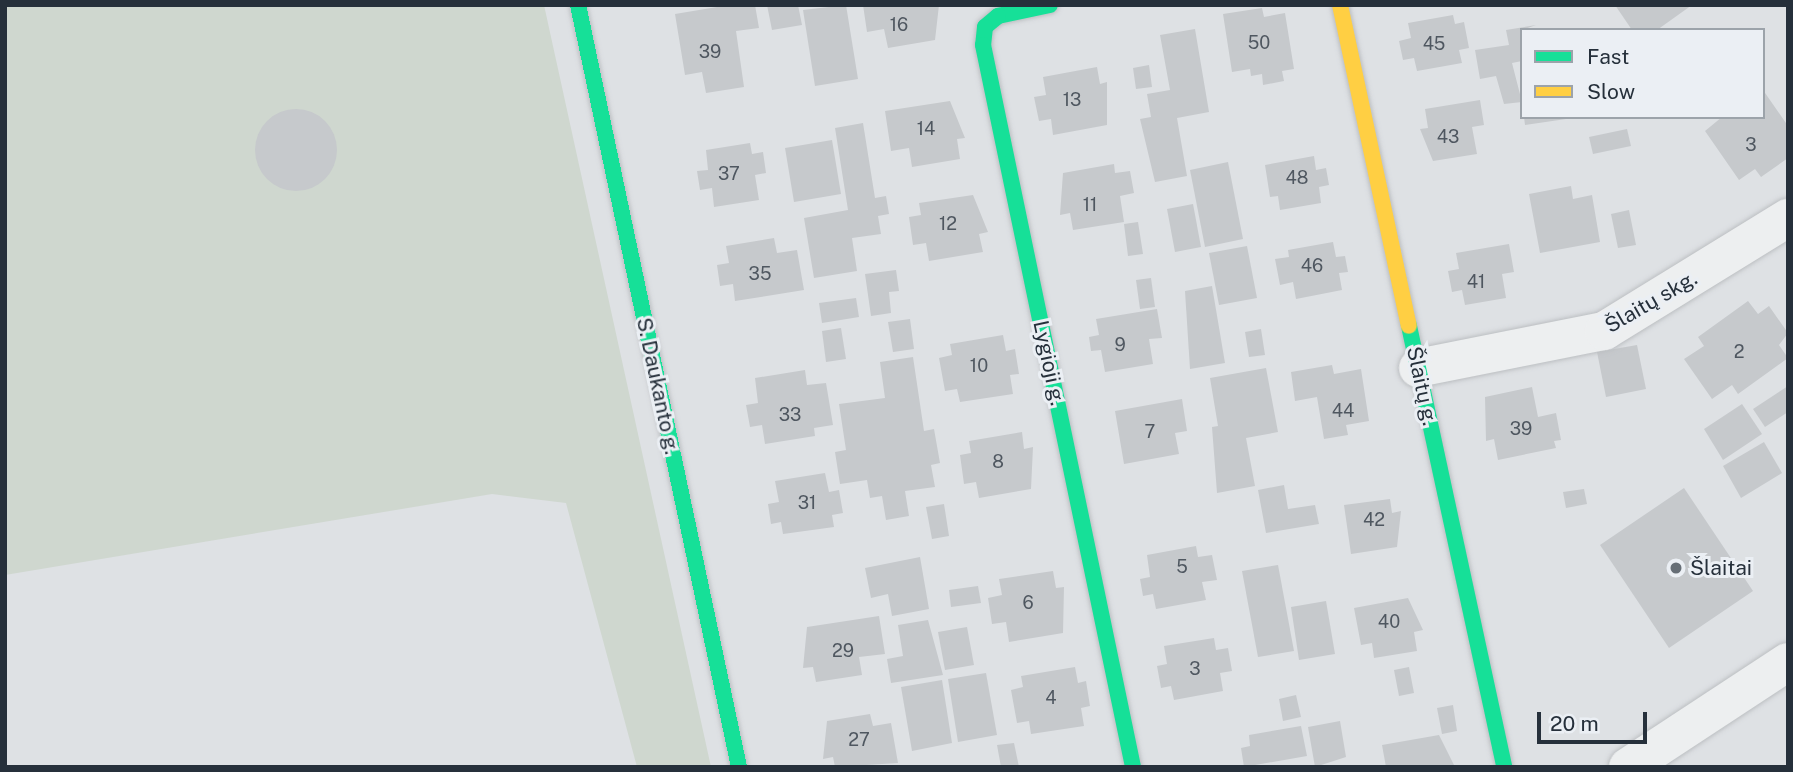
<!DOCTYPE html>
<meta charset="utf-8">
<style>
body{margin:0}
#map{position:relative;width:1793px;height:772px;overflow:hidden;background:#dee1e4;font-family:"Public Sans",sans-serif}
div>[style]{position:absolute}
.green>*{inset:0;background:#cfd7cf}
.building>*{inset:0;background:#c6c9cc}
.round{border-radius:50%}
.roads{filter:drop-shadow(0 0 2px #bcbfc2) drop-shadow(0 0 2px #bcbfc2)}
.street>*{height:38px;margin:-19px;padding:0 19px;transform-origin:19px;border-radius:19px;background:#edeff0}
.fast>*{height:16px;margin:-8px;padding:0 8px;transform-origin:8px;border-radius:8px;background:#16e098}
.slow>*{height:16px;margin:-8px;padding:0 8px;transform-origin:8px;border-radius:8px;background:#ffcf43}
.dots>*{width:19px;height:19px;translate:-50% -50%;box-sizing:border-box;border:4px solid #ebeff4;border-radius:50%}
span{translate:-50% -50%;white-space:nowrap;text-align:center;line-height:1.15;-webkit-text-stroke:6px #ebeff4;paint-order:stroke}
.number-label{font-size:18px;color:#4f5760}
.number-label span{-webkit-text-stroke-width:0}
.street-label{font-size:21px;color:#26303b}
.poi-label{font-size:21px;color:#26303b}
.left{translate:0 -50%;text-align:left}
.frame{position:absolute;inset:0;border:7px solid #26303b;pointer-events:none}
.legend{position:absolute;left:1520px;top:28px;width:245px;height:91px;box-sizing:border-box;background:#ebeff4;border:2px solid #9ca3aa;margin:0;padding:9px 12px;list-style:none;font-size:21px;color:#26303b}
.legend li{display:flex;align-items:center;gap:14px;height:35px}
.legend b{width:35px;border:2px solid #9ca3aa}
.scale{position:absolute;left:1537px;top:712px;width:110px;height:32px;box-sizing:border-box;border:4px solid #26303b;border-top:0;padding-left:9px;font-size:21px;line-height:24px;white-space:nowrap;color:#26303b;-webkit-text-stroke:5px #ebeff4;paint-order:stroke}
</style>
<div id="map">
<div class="green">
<i style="clip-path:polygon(544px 5px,711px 767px,637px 767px,566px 503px,492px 494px,5px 575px,5px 6px)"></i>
</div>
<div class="building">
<i style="clip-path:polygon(729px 5px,755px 5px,759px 28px,736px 31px,744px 87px,706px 93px,702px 72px,685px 75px,675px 14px)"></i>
<i style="clip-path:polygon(767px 5px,798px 5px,802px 25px,772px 30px)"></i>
<i style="clip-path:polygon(846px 5px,858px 79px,815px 86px,803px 10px)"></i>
<i style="clip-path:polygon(863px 5px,939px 5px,935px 40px,888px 48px,884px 29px,867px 32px)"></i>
<i style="clip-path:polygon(1615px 5px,1692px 5px,1657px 30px,1632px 30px)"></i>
<i style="clip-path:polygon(1262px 8px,1264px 17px,1285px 13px,1294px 69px,1282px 71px,1284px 81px,1263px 85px,1262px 74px,1251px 76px,1250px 69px,1232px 72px,1223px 14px)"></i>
<i style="clip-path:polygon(1453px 15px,1455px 24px,1464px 22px,1469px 48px,1459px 50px,1462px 63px,1417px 71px,1414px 58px,1403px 60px,1399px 41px,1411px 38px,1408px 23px)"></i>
<i style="clip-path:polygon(1536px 25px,1522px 30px,1522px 61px,1512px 63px,1522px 102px,1504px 104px,1496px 76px,1480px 79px,1475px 50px,1509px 45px,1506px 30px)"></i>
<i style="clip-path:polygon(1195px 29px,1209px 112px,1177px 118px,1187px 176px,1155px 182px,1140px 119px,1151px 117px,1147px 94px,1170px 90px,1160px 35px)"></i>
<i style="clip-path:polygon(1149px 65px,1152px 87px,1136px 89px,1133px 68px)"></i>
<i style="clip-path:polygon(1097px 67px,1100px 84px,1107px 82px,1107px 125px,1053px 135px,1051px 119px,1039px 121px,1034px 97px,1046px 95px,1043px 77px)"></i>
<i style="clip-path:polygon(1763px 90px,1788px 126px,1788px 158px,1761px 177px,1755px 169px,1739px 180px,1705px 131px,1722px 117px,1763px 117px)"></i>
<i style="clip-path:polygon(1480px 100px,1484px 125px,1472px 127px,1477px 154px,1433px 161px,1420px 129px,1428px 128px,1425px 109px)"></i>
<i style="clip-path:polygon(950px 101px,965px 138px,957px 139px,960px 159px,912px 167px,909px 148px,891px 151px,885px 111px)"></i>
<i class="round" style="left:255px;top:109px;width:82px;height:82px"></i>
<i style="clip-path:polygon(1524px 117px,1566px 117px,1566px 119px,1525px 125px)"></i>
<i style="clip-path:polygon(863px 123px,875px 198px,886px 196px,889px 214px,878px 216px,881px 234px,852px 238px,857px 271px,814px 278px,804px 218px,848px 210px,835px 128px)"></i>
<i style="clip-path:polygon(1627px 129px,1631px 146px,1593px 154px,1589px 137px)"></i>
<i style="clip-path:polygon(832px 140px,841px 194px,794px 202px,785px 148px)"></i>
<i style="clip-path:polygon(750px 143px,752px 154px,763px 152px,766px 173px,755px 175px,759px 200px,714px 207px,712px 188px,700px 190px,697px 171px,708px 170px,706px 150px)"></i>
<i style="clip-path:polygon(1314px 156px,1316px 170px,1326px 168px,1329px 185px,1319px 187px,1321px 203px,1280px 210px,1278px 196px,1270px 197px,1265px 165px)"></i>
<i style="clip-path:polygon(1228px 162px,1243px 239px,1205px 247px,1190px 170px)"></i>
<i style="clip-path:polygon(1114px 164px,1115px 173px,1130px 171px,1134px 193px,1120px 196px,1124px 222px,1073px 230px,1070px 213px,1060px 215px,1063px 173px)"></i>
<i style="clip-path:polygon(1571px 186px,1573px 199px,1592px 195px,1600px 242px,1540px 253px,1529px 194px)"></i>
<i style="clip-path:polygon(973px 195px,988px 232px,979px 234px,983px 252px,929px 261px,926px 243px,913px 245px,909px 217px,921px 215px,919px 203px)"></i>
<i style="clip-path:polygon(1193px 204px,1201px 247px,1175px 252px,1167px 209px)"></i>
<i style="clip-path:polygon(1629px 210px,1636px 245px,1618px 248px,1611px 214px)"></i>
<i style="clip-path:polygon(1138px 222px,1143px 254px,1128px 256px,1124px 224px)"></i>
<i style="clip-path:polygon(774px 238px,777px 253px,797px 250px,804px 290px,735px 301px,733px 284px,720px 286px,717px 265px,729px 263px,726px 246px)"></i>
<i style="clip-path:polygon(1333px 242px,1336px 257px,1345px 256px,1348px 272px,1339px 273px,1342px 290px,1296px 299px,1293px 282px,1280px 285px,1275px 259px,1289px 257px,1288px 250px)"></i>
<i style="clip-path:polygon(1509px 244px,1514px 272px,1502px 274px,1506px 298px,1465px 305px,1462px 290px,1452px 292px,1448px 271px,1459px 269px,1456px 253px)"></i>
<i style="clip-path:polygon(1247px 246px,1257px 298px,1219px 305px,1209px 253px)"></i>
<i style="clip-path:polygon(896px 270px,899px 291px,889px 292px,891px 313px,871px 316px,865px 274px)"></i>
<i style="clip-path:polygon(1151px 278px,1155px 307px,1140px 309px,1136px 280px)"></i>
<i style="clip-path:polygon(1212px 286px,1225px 363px,1190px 369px,1185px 291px)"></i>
<i style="clip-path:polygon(856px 298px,859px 317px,822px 323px,819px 303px)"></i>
<i style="clip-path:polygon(1748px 301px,1758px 314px,1769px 306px,1788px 333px,1779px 345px,1788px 358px,1738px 394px,1732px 385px,1712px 399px,1684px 359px,1704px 346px,1698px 337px)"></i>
<i style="clip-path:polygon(1157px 309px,1162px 338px,1149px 339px,1153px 364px,1105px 372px,1101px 350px,1091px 351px,1089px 337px,1099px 335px,1096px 319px)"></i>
<i style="clip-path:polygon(910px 319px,914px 349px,893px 352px,888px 322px)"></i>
<i style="clip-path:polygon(841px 328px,846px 359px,826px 362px,822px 331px)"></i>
<i style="clip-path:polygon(1261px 329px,1265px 355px,1249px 357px,1245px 332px)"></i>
<i style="clip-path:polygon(1003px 335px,1006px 351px,1015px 349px,1019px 374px,1010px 375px,1013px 394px,960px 402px,957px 389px,945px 391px,939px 358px,952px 355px,950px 344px)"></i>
<i style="clip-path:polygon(1637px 345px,1646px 389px,1606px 397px,1597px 352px)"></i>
<i style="clip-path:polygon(913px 357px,924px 431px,934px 429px,940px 463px,931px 465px,935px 487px,905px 491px,909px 516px,886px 520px,882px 496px,870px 498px,867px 480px,840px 484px,835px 452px,846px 450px,839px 404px,885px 398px,880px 362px)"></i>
<i style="clip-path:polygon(1332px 365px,1334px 374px,1361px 369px,1369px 421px,1346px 425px,1348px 435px,1324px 439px,1317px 397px,1295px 401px,1291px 372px)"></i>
<i style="clip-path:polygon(1266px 368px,1278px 432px,1246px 438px,1255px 486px,1217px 493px,1212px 427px,1218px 426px,1210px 378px)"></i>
<i style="clip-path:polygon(805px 370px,807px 385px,826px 383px,833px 425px,814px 428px,815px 436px,765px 444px,762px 425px,750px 427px,746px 405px,758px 403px,755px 378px)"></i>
<i style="clip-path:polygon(1788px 386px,1788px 412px,1765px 427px,1753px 409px)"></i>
<i style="clip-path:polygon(1532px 387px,1538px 417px,1556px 413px,1561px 440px,1554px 441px,1556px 448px,1498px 460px,1494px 439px,1486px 441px,1485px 397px)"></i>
<i style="clip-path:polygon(1182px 399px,1187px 431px,1175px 433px,1179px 454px,1124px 464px,1115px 411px)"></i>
<i style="clip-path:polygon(1742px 404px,1762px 434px,1723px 460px,1704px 429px)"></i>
<i style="clip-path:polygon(1022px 432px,1024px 449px,1033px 447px,1031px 489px,979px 498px,976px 482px,964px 484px,960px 455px,971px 453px,969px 441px)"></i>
<i style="clip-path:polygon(1764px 442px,1782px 473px,1741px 498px,1723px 466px)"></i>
<i style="clip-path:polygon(825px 473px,829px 492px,839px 490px,843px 513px,832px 515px,834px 527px,783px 534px,781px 522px,771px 524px,768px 504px,779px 502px,775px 481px)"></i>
<i style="clip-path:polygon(1284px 485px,1288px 509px,1315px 505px,1319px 524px,1266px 533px,1258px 490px)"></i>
<i style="clip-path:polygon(1684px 488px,1753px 591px,1669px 648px,1600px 545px)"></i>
<i style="clip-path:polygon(1584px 489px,1587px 504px,1566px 508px,1563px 492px)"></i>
<i style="clip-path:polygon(1390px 499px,1392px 513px,1401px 511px,1397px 547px,1351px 554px,1344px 505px)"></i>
<i style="clip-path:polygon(944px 504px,949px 536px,932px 539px,926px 507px)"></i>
<i style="clip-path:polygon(1196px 546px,1198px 557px,1212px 555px,1217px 580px,1202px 582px,1206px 600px,1156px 609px,1153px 594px,1143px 596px,1140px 579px,1150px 577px,1147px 555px)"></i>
<i style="clip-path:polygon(920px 557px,929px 609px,892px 616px,888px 594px,871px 598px,865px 568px)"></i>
<i style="clip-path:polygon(1278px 565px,1294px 651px,1258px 657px,1242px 571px)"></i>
<i style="clip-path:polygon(1053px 571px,1056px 588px,1064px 587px,1063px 633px,1009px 642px,1006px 622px,992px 624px,988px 598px,1002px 595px,999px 579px)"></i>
<i style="clip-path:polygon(978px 586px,981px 603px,951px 607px,949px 590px)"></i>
<i style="clip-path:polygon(1408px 598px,1423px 630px,1414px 632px,1417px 651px,1374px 658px,1372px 643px,1361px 645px,1354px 608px)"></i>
<i style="clip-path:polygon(1326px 601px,1335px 654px,1299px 660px,1291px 607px)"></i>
<i style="clip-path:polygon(879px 616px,885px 654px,859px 657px,862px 675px,816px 682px,813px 667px,803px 668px,807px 627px)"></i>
<i style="clip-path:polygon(928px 620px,943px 675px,891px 683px,887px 659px,903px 656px,898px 625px)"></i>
<i style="clip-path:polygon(967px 627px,974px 665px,945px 670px,938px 632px)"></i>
<i style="clip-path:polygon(1214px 638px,1216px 650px,1228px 648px,1232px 671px,1220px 673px,1223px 691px,1174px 700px,1171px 686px,1161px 688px,1157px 666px,1167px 664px,1164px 646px)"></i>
<i style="clip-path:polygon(1075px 667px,1078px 683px,1086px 681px,1090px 706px,1081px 708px,1084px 726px,1031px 734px,1029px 721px,1017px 723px,1011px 690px,1023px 687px,1021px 676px)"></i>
<i style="clip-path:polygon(1409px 667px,1414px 693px,1399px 696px,1394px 670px)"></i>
<i style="clip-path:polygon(986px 673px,997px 735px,958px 742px,948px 679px)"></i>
<i style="clip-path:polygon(942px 680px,952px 743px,912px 751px,901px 687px)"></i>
<i style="clip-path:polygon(1296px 695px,1301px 717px,1283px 721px,1279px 699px)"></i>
<i style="clip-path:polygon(1453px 705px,1457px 731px,1442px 734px,1437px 708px)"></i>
<i style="clip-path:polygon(870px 714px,873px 726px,891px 723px,898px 763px,835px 767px,833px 757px,823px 759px,827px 721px)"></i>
<i style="clip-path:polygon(1340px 721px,1346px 757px,1315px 767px,1308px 727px)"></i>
<i style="clip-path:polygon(1301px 726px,1307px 756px,1244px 767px,1241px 748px,1250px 746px,1249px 735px)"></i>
<i style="clip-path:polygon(1439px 735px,1455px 767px,1386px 767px,1382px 745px)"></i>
<i style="clip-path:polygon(1014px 743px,1019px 767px,1001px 767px,997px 745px)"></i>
</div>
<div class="roads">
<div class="street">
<i style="left:1418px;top:368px;width:190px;rotate:-11.3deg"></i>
<i style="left:1604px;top:331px;width:216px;rotate:-31.6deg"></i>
<i style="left:1628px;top:767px;width:191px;rotate:-33.3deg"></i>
</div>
<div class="fast">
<i style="left:578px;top:5px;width:779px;rotate:78.07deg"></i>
<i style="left:1050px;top:5px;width:53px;rotate:168.1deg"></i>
<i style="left:998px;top:16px;width:17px;rotate:140deg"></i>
<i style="left:985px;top:27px;width:18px;rotate:96deg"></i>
<i style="left:983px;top:45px;width:737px;rotate:78.26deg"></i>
<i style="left:1409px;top:326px;width:451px;rotate:77.8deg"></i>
</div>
<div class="slow">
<i style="left:1340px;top:5px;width:328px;rotate:77.9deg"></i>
</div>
</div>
<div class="dots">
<i style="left:1676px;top:568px;background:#666e76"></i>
</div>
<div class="number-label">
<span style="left:899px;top:25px">16</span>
<span style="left:1259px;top:43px">50</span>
<span style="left:1434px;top:44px">45</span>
<span style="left:710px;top:52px">39</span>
<span style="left:1072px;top:100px">13</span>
<span style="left:926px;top:129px">14</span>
<span style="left:1448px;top:137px">43</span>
<span style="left:1751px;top:145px">3</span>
<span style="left:729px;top:174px">37</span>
<span style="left:1297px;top:178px">48</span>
<span style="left:1090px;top:205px">11</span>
<span style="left:948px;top:224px">12</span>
<span style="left:1312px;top:266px">46</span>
<span style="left:760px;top:274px">35</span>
<span style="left:1476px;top:282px">41</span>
<span style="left:1120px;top:345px">9</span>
<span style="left:1739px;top:352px">2</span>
<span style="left:979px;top:366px">10</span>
<span style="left:1343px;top:411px">44</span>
<span style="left:790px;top:415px">33</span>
<span style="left:1521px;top:429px">39</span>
<span style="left:1150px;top:432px">7</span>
<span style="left:998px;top:462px">8</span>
<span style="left:807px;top:503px">31</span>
<span style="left:1374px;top:520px">42</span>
<span style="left:1182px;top:567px">5</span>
<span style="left:1028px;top:603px">6</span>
<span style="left:1389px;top:622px">40</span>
<span style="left:843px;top:651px">29</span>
<span style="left:1195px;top:669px">3</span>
<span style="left:1051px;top:698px">4</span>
<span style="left:859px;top:740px">27</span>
</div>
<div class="street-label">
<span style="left:1651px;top:302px;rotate:-30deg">Šlaitų skg.</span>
<span style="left:1049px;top:363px;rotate:78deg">Lygioji g.</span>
<span style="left:658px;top:386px;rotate:78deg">S. Daukanto g.</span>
<span style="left:1422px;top:386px;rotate:78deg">Šlaitų g.</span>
</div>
<div class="poi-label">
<span class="left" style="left:1690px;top:568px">Šlaitai</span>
</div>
<div class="frame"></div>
<ul class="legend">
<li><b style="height:9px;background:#16e098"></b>Fast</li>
<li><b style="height:9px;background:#ffcf43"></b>Slow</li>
</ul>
<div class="scale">20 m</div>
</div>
